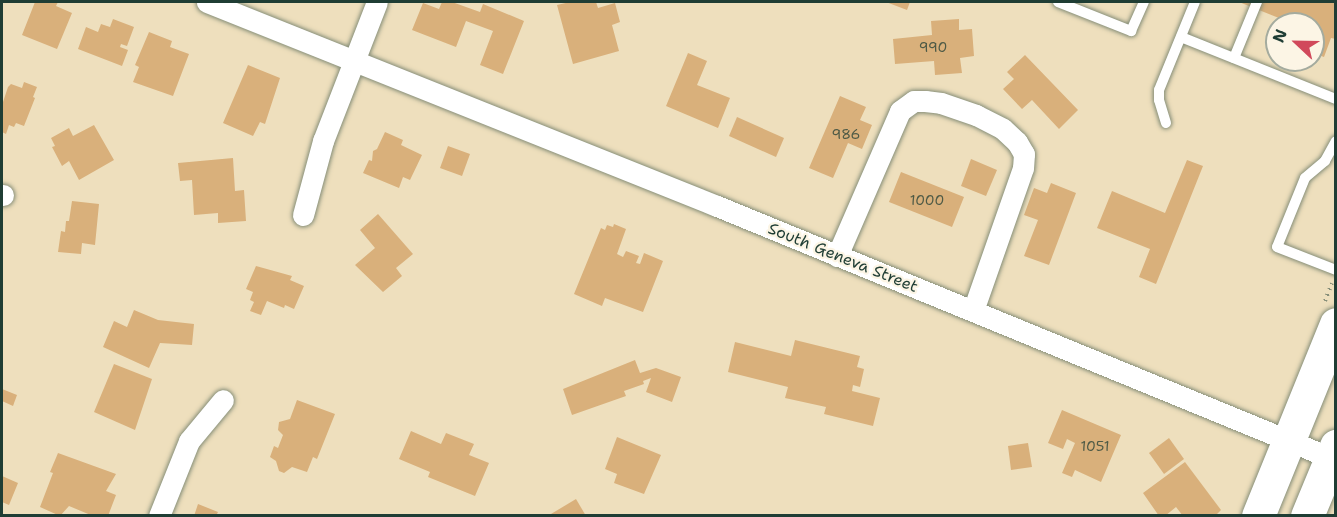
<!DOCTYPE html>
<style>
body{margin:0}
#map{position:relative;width:1337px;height:517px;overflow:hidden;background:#eedfbd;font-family:"Shantell Sans",sans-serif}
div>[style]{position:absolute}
.building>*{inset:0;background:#d9b07b}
.path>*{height:4px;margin-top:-2px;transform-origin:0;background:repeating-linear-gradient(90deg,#868e78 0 1.5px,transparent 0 6px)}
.roads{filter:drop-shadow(0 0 2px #868e78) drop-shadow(0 0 2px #868e78)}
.service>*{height:10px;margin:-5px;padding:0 5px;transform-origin:5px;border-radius:5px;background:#fff}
.minor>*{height:21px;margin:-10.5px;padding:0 10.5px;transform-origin:10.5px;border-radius:10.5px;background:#fff}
.primary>*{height:33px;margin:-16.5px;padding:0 16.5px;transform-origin:16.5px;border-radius:16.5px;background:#fff}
span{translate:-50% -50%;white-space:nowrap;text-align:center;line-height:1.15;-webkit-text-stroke:4.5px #fcf5e5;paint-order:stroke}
.number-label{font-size:14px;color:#4e5a46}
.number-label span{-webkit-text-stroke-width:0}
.street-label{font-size:16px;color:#1f3d34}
.frame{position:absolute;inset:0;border:3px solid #1f3d34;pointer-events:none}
.north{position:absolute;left:1265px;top:12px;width:60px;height:60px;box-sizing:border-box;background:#fcf5e5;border:2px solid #a4ab9e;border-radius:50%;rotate:292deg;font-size:16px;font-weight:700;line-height:24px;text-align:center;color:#1f3d34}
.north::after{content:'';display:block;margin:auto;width:21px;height:27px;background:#d1495b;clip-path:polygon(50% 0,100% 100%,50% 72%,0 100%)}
</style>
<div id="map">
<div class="building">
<i style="clip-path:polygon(35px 2px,58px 2px,56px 6px,72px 13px,57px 49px,22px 35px)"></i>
<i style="clip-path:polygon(442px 2px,452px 2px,480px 12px,483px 4px,524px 21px,503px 74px,480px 65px,493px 31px,466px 21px,456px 47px,412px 30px,423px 3px,439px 9px)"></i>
<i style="clip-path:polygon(570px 2px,596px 2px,598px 8px,615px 3px,620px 22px,612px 25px,619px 51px,573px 64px,557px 5px)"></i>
<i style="clip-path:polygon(886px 2px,910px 2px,907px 10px)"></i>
<i style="clip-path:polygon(1239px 2px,1336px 2px,1336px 39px,1331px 38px,1324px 57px,1313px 53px,1313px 24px,1277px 24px,1277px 38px,1271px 36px,1279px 18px)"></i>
<i style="clip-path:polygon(113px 19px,134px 27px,127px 46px,121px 44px,120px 47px,128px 50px,122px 66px,78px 49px,86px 27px,98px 32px,101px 24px,110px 27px)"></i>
<i style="clip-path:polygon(959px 19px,959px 30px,972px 29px,974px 56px,960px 58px,962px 73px,935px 75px,934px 61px,895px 64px,893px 39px,932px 35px,931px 21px)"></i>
<i style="clip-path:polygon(149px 32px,172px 41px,170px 47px,189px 54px,173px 96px,133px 82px,139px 67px,135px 65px)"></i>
<i style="clip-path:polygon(688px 53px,707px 61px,697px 85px,730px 98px,718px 128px,666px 106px)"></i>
<i style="clip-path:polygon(1025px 55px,1078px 110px,1059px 129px,1032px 100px,1022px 109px,1003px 89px,1014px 79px,1007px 72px)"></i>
<i style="clip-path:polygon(248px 65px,280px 78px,265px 124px,260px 122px,253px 136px,223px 123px)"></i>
<i style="clip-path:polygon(24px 82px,37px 87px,33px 97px,35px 98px,24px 126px,16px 123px,14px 127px,9px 125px,6px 134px,2px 132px,2px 105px,8px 87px,11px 84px,22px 88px)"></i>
<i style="clip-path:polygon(840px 96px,866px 107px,860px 120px,872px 125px,862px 149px,848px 143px,833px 178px,809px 168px)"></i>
<i style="clip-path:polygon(737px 117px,784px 138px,776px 157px,729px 136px)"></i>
<i style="clip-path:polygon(94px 125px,114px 160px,79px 180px,69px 161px,62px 166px,52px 147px,55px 146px,51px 138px,69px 128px,73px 136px)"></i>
<i style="clip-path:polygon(385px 132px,403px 140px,401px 145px,422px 155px,410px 180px,403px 177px,399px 188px,363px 173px,369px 160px,372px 161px,373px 151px,377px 149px)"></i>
<i style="clip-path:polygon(448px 146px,470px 154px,462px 176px,440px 168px)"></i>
<i style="clip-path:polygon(233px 158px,235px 191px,244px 190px,246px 221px,218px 223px,218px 213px,194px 215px,192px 180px,180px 181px,178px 163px)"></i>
<i style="clip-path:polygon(971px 159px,997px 170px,986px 196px,961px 186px)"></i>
<i style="clip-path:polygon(1187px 160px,1203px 166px,1156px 284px,1139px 277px,1150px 249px,1097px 228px,1112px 191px,1165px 213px)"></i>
<i style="clip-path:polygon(901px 172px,964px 197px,952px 227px,889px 202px)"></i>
<i style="clip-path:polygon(1051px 183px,1076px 193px,1049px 265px,1024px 256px,1038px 220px,1024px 215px,1034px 188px,1047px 193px)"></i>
<i style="clip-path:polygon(72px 201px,99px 204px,95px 245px,82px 243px,81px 254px,58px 252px,61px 231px,65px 232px,66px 221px,69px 221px)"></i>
<i style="clip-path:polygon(378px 214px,413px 254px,396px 268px,402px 276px,383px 292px,355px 265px,375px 248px,360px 230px)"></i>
<i style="clip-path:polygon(614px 224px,626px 229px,617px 254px,623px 257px,626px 251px,639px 256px,636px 263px,640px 264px,644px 253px,663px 261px,643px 312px,605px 298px,602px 306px,574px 294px,601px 228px,605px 230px,607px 225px,613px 227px)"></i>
<i style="clip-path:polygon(256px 266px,292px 276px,290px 280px,304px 286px,294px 309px,285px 305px,284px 308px,267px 301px,261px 315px,250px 311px,254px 302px,250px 300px,253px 292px,246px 289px)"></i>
<i style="clip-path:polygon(134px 310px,158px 320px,194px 324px,192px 345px,160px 343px,149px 368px,103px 347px,114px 321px,127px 327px)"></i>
<i style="clip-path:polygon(795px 340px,860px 356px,857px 367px,864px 369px,860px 387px,853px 385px,852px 391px,880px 398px,873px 426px,824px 414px,826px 407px,785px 398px,788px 387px,728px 372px,735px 342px,791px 356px)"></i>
<i style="clip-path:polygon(635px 360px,640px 373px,656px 368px,681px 377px,672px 402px,646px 392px,651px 378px,643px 381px,644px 384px,624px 391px,626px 396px,572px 415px,563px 389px)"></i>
<i style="clip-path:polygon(114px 364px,152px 379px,135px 430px,94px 412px)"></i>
<i style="clip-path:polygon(2px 389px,17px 395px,13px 406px,2px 401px)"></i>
<i style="clip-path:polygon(297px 400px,335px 414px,317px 459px,313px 457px,307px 472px,292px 467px,284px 473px,279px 471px,276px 461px,270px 457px,274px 446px,278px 448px,283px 435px,278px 430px,279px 422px,290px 419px)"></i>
<i style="clip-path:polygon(1062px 410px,1121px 435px,1101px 482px,1075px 470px,1072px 477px,1062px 473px,1075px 443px,1067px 439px,1063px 449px,1048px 443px)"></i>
<i style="clip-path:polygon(411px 431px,441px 444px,446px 433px,474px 444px,469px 455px,489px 463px,475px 496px,428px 477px,430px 472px,399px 459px)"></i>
<i style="clip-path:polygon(617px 437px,661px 455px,644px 494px,614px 483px,617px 474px,605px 469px)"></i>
<i style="clip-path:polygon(1169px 438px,1184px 459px,1164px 474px,1149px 453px)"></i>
<i style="clip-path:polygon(1028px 443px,1032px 467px,1011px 470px,1008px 446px)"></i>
<i style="clip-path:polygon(58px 453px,116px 474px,106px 491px,116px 495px,108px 516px,93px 516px,69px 506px,60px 516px,40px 507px,53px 473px,50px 472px)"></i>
<i style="clip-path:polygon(1185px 462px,1221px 510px,1215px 516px,1183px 516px,1176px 507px,1165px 516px,1159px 516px,1143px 493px)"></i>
<i style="clip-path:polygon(2px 476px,18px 483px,9px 505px,2px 502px)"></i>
<i style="clip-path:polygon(576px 499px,586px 516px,552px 516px,551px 514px)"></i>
<i style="clip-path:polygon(198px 504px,218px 512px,216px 516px,194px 516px)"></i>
</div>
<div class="path">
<i style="left:1325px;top:301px;width:19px;rotate:-69deg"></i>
</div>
<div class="roads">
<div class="service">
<i style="left:1058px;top:2px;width:79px;rotate:21.7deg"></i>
<i style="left:1131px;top:31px;width:32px;rotate:-66deg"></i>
<i style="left:1181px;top:37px;width:167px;rotate:21.8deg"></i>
<i style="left:1234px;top:58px;width:61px;rotate:-67.7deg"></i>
<i style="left:1166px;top:123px;width:24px;rotate:-107deg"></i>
<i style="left:1159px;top:100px;width:10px;rotate:-90deg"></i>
<i style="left:1159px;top:90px;width:95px;rotate:-67.8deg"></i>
<i style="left:1336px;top:141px;width:23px;rotate:119deg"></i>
<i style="left:1325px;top:161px;width:26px;rotate:140deg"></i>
<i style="left:1305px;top:178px;width:74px;rotate:112.1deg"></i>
<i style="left:1277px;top:247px;width:63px;rotate:21.3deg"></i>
</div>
<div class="minor">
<i style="left:207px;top:2px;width:549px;rotate:21.8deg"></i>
<i style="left:717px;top:206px;width:664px;rotate:22.31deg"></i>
<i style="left:2px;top:195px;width:1px"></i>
<i style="left:303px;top:215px;width:77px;rotate:-74.9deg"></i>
<i style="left:323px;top:141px;width:149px;rotate:-68.8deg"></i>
<i style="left:837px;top:256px;width:158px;rotate:-66.5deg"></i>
<i style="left:900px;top:111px;width:17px;rotate:-36deg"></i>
<i style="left:914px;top:101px;width:11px"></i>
<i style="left:925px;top:101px;width:16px;rotate:7deg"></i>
<i style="left:941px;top:103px;width:37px;rotate:19deg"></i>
<i style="left:976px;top:115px;width:30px;rotate:27deg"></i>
<i style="left:1003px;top:129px;width:19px;rotate:43deg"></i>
<i style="left:1017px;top:142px;width:14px;rotate:60deg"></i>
<i style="left:1024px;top:154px;width:14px;rotate:94deg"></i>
<i style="left:1023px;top:168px;width:151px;rotate:109.3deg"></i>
<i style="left:159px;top:516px;width:81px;rotate:-68.2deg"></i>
<i style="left:189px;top:441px;width:53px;rotate:-50.3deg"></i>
</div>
<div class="primary">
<i style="left:1258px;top:516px;width:207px;rotate:-67.9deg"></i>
<i style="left:1307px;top:516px;width:76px;rotate:-67.5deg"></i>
</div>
</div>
<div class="number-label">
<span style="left:933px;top:47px">990</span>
<span style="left:846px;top:134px">986</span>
<span style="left:927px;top:200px">1000</span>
<span style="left:1095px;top:446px">1051</span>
</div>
<div class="street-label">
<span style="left:843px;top:258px;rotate:22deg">South Geneva Street</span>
</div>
<div class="frame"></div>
<div class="north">N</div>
</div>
